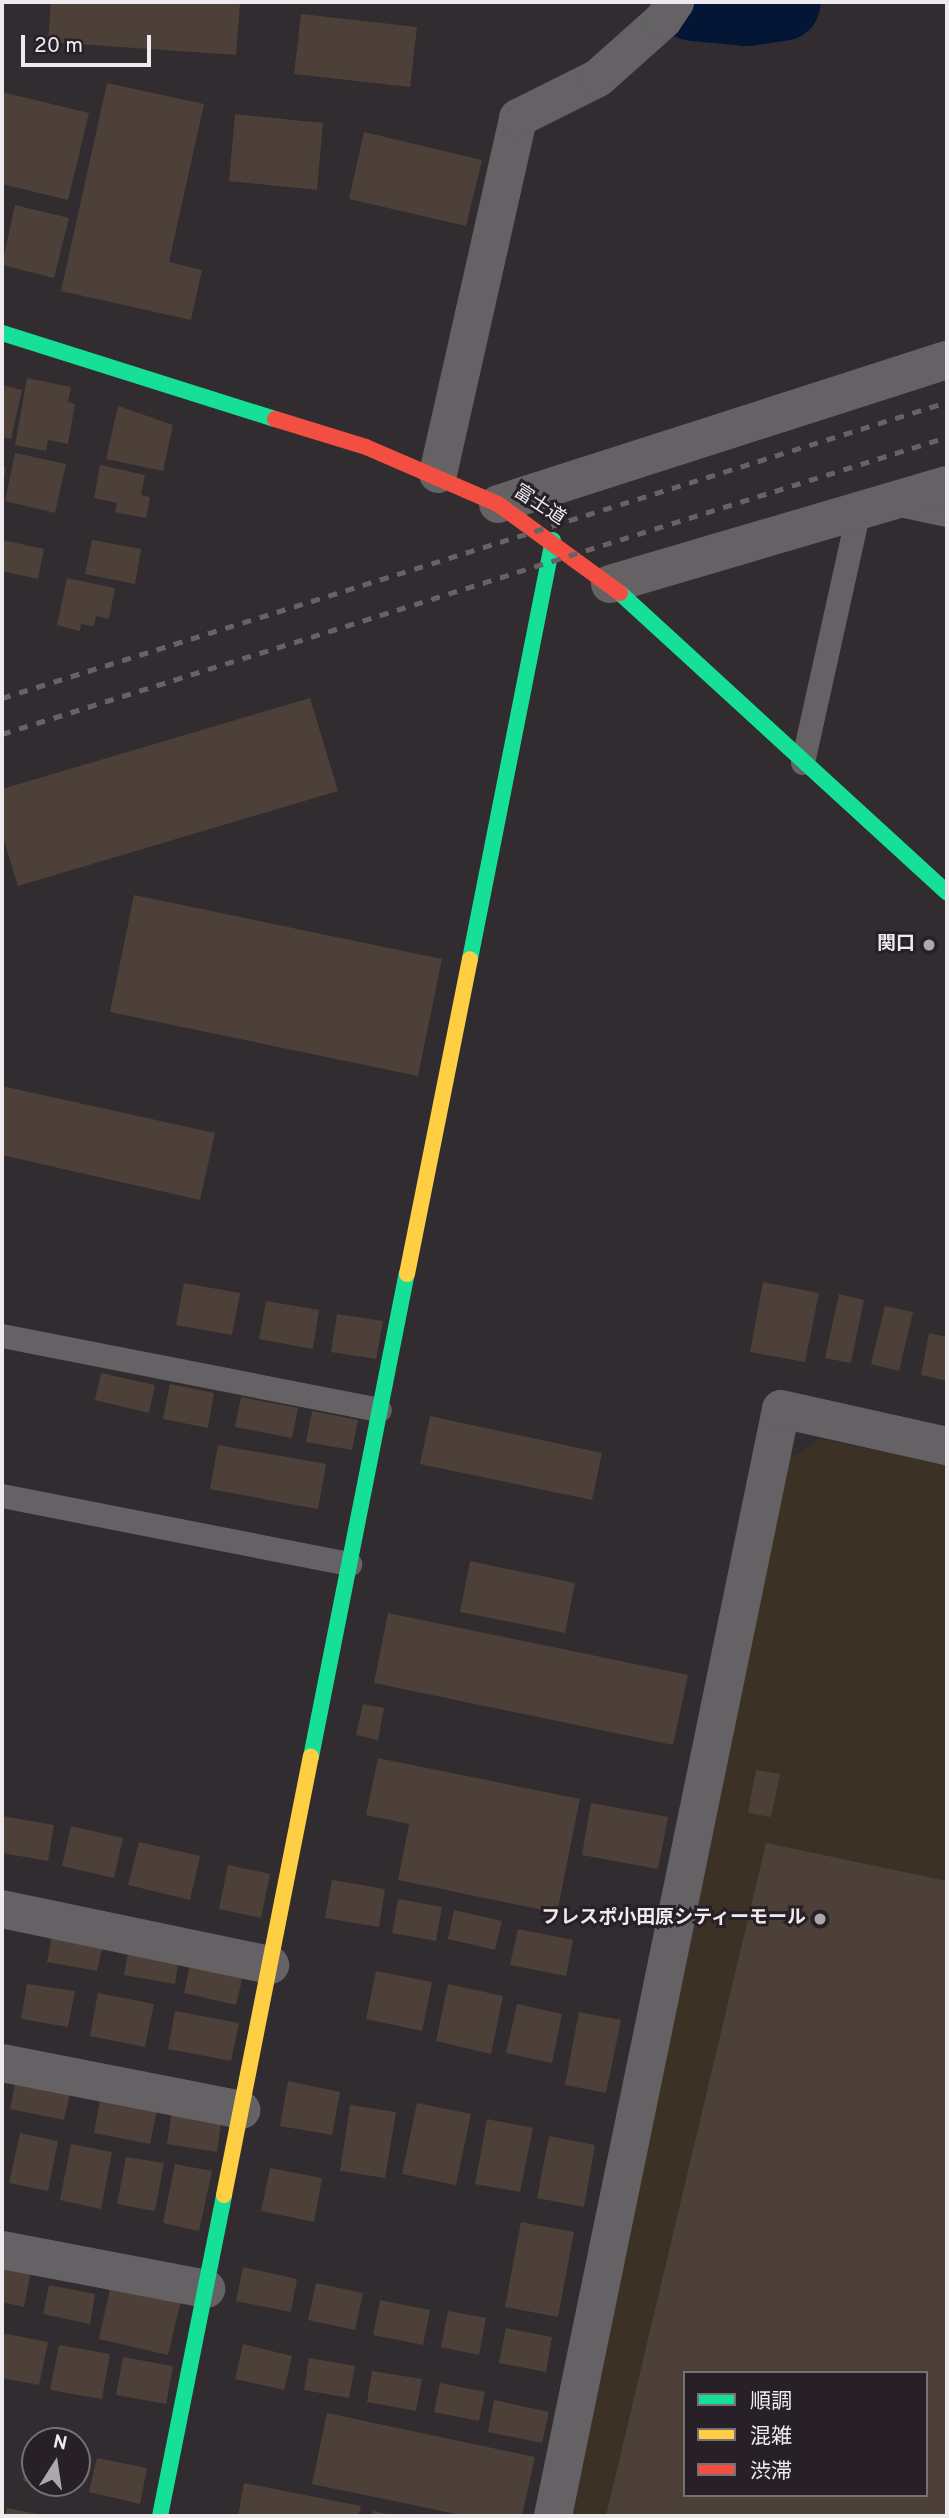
<!DOCTYPE html>
<meta charset="utf-8">
<style>
body{margin:0}
#map{position:relative;width:949px;height:2518px;overflow:hidden;background:#302c30;font-family:Overpass,"Noto Sans JP",sans-serif}
div>[style]{position:absolute}
.commercial>*{inset:0;background:#3c3125}
.river>*{height:77px;margin:-38.5px;padding:0 38.5px;transform-origin:38.5px;border-radius:38.5px;background:#041635}
.building>*{inset:0;background:#4d4038}
.lane>*{height:24px;margin:-12px;padding:0 12px;transform-origin:12px;border-radius:12px;background:#646264}
.street>*{height:38px;margin:-19px;padding:0 19px;transform-origin:19px;border-radius:19px;background:#646264}
.fast>*{height:16px;margin:-8px;padding:0 8px;transform-origin:8px;border-radius:8px;background:#16e098}
.slow>*{height:16px;margin:-8px;padding:0 8px;transform-origin:8px;border-radius:8px;background:#ffcf43}
.jam>*{height:16px;margin:-8px;padding:0 8px;transform-origin:8px;border-radius:8px;background:#f24e42}
.rail>*{height:5px;margin-top:-2.5px;transform-origin:0;background:repeating-linear-gradient(90deg,#666266 0 9px,transparent 0 18px)}
.dots>*{width:19px;height:19px;translate:-50% -50%;box-sizing:border-box;border:4px solid #272127;border-radius:50%}
span{translate:-50% -50%;white-space:nowrap;text-align:center;line-height:1.15;-webkit-text-stroke:6px #272127;paint-order:stroke}
.street-label{font-size:19px;color:#eeeaee}
.poi-label{font-size:19px;color:#eeeaee;font-weight:700}
.right{translate:-100% -50%;text-align:right}
.frame{position:absolute;inset:0;border:4px solid #eeeaee;pointer-events:none}
.legend{position:absolute;left:683px;top:2371px;width:245px;height:126px;box-sizing:border-box;background:#272127;border:2px solid #777177;margin:0;padding:9px 12px;list-style:none;font-size:21px;color:#eeeaee}
.legend li{display:flex;align-items:center;gap:14px;height:35px}
.legend b{width:35px;border:2px solid #777177}
.north{position:absolute;left:21px;top:2427px;width:70px;height:70px;box-sizing:border-box;background:#272127;border:2px solid #777177;border-radius:50%;rotate:12deg;font-size:19px;font-weight:700;line-height:28px;text-align:center;color:#eeeaee}
.north::after{content:'';display:block;margin:auto;width:24px;height:32px;background:#aca8ac;clip-path:polygon(50% 0,100% 100%,50% 72%,0 100%)}
.scale{position:absolute;left:21px;top:35px;width:130px;height:32px;box-sizing:border-box;border:4px solid #eeeaee;border-top:0;padding-left:9px;font-size:21px;line-height:24px;white-space:nowrap;color:#eeeaee;-webkit-text-stroke:5px #272127;paint-order:stroke}
</style>
<div id="map">
<div class="commercial">
<i style="clip-path:polygon(evenodd,821px 1439px,947px 1465px,947px 2516px,570px 2516px,788px 1460px,821px 1439px,685px 2373px,926px 2373px,926px 2495px,685px 2495px,685px 2373px)"></i>
</div>
<div class="river">
<i style="left:692px;top:2px;width:54px;rotate:5.3deg"></i>
<i style="left:746px;top:7px;width:36px;rotate:-8deg"></i>
</div>
<div class="building">
<i style="clip-path:polygon(51px 2px,240px 4px,236px 55px,48px 42px)"></i>
<i style="clip-path:polygon(301px 14px,417px 27px,410px 87px,294px 74px)"></i>
<i style="clip-path:polygon(107px 83px,204px 104px,169px 262px,202px 270px,191px 320px,61px 291px)"></i>
<i style="clip-path:polygon(2px 92px,89px 113px,68px 200px,2px 184px)"></i>
<i style="clip-path:polygon(235px 114px,323px 123px,317px 190px,229px 181px)"></i>
<i style="clip-path:polygon(364px 132px,482px 160px,466px 226px,349px 199px)"></i>
<i style="clip-path:polygon(15px 205px,69px 218px,54px 278px,2px 265px)"></i>
<i style="clip-path:polygon(27px 378px,71px 387px,68px 402px,75px 404px,68px 444px,48px 440px,46px 451px,15px 445px)"></i>
<i style="clip-path:polygon(2px 385px,22px 390px,11px 439px,2px 437px)"></i>
<i style="clip-path:polygon(118px 406px,173px 425px,163px 471px,106px 459px)"></i>
<i style="clip-path:polygon(15px 453px,66px 464px,55px 513px,5px 501px)"></i>
<i style="clip-path:polygon(100px 465px,145px 475px,141px 495px,150px 497px,146px 518px,115px 512px,117px 503px,94px 498px)"></i>
<i style="clip-path:polygon(2px 467px,6px 467px,3px 484px,2px 484px)"></i>
<i style="clip-path:polygon(2px 540px,44px 549px,38px 579px,2px 571px)"></i>
<i style="clip-path:polygon(92px 540px,141px 549px,135px 584px,85px 574px)"></i>
<i style="clip-path:polygon(67px 578px,115px 588px,109px 619px,96px 616px,94px 626px,81px 624px,80px 631px,57px 625px)"></i>
<i style="clip-path:polygon(310px 698px,338px 791px,18px 886px,2px 834px,2px 789px)"></i>
<i style="clip-path:polygon(134px 895px,442px 959px,418px 1076px,110px 1012px)"></i>
<i style="clip-path:polygon(2px 1086px,215px 1133px,200px 1200px,2px 1155px)"></i>
<i style="clip-path:polygon(763px 1282px,819px 1293px,805px 1362px,750px 1352px)"></i>
<i style="clip-path:polygon(184px 1283px,240px 1293px,232px 1335px,176px 1325px)"></i>
<i style="clip-path:polygon(839px 1294px,864px 1300px,851px 1363px,825px 1358px)"></i>
<i style="clip-path:polygon(266px 1301px,319px 1310px,313px 1349px,259px 1339px)"></i>
<i style="clip-path:polygon(885px 1306px,913px 1312px,899px 1371px,871px 1364px)"></i>
<i style="clip-path:polygon(337px 1314px,383px 1321px,376px 1359px,331px 1352px)"></i>
<i style="clip-path:polygon(929px 1333px,947px 1337px,947px 1381px,921px 1375px)"></i>
<i style="clip-path:polygon(101px 1373px,155px 1385px,149px 1413px,95px 1400px)"></i>
<i style="clip-path:polygon(170px 1384px,214px 1393px,208px 1428px,163px 1419px)"></i>
<i style="clip-path:polygon(241px 1397px,298px 1408px,292px 1438px,235px 1427px)"></i>
<i style="clip-path:polygon(312px 1411px,358px 1420px,352px 1450px,306px 1442px)"></i>
<i style="clip-path:polygon(430px 1416px,602px 1453px,592px 1500px,420px 1464px)"></i>
<i style="clip-path:polygon(218px 1445px,326px 1464px,318px 1509px,210px 1489px)"></i>
<i style="clip-path:polygon(470px 1561px,575px 1583px,565px 1633px,460px 1612px)"></i>
<i style="clip-path:polygon(388px 1613px,688px 1675px,673px 1745px,374px 1683px)"></i>
<i style="clip-path:polygon(363px 1704px,384px 1708px,378px 1740px,356px 1735px)"></i>
<i style="clip-path:polygon(378px 1758px,580px 1799px,557px 1913px,398px 1880px,409px 1824px,366px 1815px)"></i>
<i style="clip-path:polygon(756px 1770px,780px 1774px,771px 1817px,748px 1813px)"></i>
<i style="clip-path:polygon(591px 1803px,668px 1817px,658px 1869px,582px 1855px)"></i>
<i style="clip-path:polygon(3px 1816px,54px 1825px,48px 1861px,2px 1853px)"></i>
<i style="clip-path:polygon(71px 1826px,123px 1838px,114px 1878px,62px 1866px)"></i>
<i style="clip-path:polygon(139px 1842px,200px 1856px,190px 1900px,128px 1885px)"></i>
<i style="clip-path:polygon(evenodd,766px 1843px,947px 1881px,947px 2516px,606px 2516px,766px 1843px,685px 2373px,926px 2373px,926px 2495px,685px 2495px,685px 2373px)"></i>
<i style="clip-path:polygon(228px 1865px,270px 1874px,261px 1918px,219px 1909px)"></i>
<i style="clip-path:polygon(332px 1880px,385px 1889px,379px 1927px,325px 1918px)"></i>
<i style="clip-path:polygon(398px 1899px,442px 1907px,436px 1941px,392px 1933px)"></i>
<i style="clip-path:polygon(454px 1910px,502px 1921px,495px 1950px,448px 1939px)"></i>
<i style="clip-path:polygon(518px 1929px,573px 1940px,566px 1976px,510px 1965px)"></i>
<i style="clip-path:polygon(53px 1931px,104px 1940px,97px 1971px,47px 1962px)"></i>
<i style="clip-path:polygon(129px 1947px,179px 1956px,175px 1984px,124px 1975px)"></i>
<i style="clip-path:polygon(191px 1959px,244px 1971px,236px 2005px,184px 1993px)"></i>
<i style="clip-path:polygon(376px 1971px,432px 1982px,422px 2031px,366px 2019px)"></i>
<i style="clip-path:polygon(27px 1984px,75px 1991px,68px 2027px,21px 2019px)"></i>
<i style="clip-path:polygon(448px 1984px,503px 1996px,491px 2054px,436px 2041px)"></i>
<i style="clip-path:polygon(98px 1993px,154px 2004px,145px 2047px,90px 2036px)"></i>
<i style="clip-path:polygon(517px 2004px,562px 2014px,552px 2063px,506px 2053px)"></i>
<i style="clip-path:polygon(175px 2011px,239px 2023px,231px 2061px,168px 2049px)"></i>
<i style="clip-path:polygon(579px 2012px,621px 2020px,606px 2093px,565px 2085px)"></i>
<i style="clip-path:polygon(16px 2079px,71px 2089px,64px 2120px,10px 2109px)"></i>
<i style="clip-path:polygon(288px 2081px,340px 2092px,332px 2135px,280px 2126px)"></i>
<i style="clip-path:polygon(101px 2094px,158px 2106px,150px 2144px,94px 2133px)"></i>
<i style="clip-path:polygon(417px 2103px,471px 2114px,456px 2185px,402px 2174px)"></i>
<i style="clip-path:polygon(350px 2105px,396px 2112px,385px 2178px,340px 2171px)"></i>
<i style="clip-path:polygon(172px 2109px,222px 2116px,217px 2152px,167px 2144px)"></i>
<i style="clip-path:polygon(487px 2119px,533px 2128px,520px 2192px,475px 2184px)"></i>
<i style="clip-path:polygon(20px 2133px,58px 2141px,48px 2191px,9px 2183px)"></i>
<i style="clip-path:polygon(549px 2136px,595px 2145px,584px 2207px,537px 2198px)"></i>
<i style="clip-path:polygon(71px 2144px,112px 2152px,101px 2209px,60px 2200px)"></i>
<i style="clip-path:polygon(126px 2157px,164px 2163px,155px 2211px,117px 2204px)"></i>
<i style="clip-path:polygon(175px 2164px,212px 2171px,199px 2231px,163px 2223px)"></i>
<i style="clip-path:polygon(270px 2168px,322px 2178px,314px 2222px,261px 2211px)"></i>
<i style="clip-path:polygon(521px 2222px,574px 2232px,558px 2317px,505px 2307px)"></i>
<i style="clip-path:polygon(2px 2261px,32px 2267px,24px 2307px,2px 2302px)"></i>
<i style="clip-path:polygon(243px 2267px,297px 2279px,291px 2312px,236px 2301px)"></i>
<i style="clip-path:polygon(316px 2283px,363px 2293px,355px 2330px,308px 2320px)"></i>
<i style="clip-path:polygon(111px 2284px,181px 2300px,168px 2355px,99px 2339px)"></i>
<i style="clip-path:polygon(49px 2285px,95px 2294px,90px 2324px,43px 2314px)"></i>
<i style="clip-path:polygon(380px 2300px,430px 2310px,423px 2345px,373px 2335px)"></i>
<i style="clip-path:polygon(448px 2311px,486px 2318px,479px 2355px,441px 2347px)"></i>
<i style="clip-path:polygon(506px 2328px,552px 2337px,546px 2372px,499px 2363px)"></i>
<i style="clip-path:polygon(2px 2333px,48px 2342px,39px 2385px,2px 2378px)"></i>
<i style="clip-path:polygon(243px 2344px,292px 2356px,284px 2390px,235px 2379px)"></i>
<i style="clip-path:polygon(59px 2345px,110px 2354px,102px 2399px,50px 2390px)"></i>
<i style="clip-path:polygon(123px 2357px,173px 2366px,166px 2404px,116px 2395px)"></i>
<i style="clip-path:polygon(309px 2358px,355px 2366px,349px 2398px,304px 2390px)"></i>
<i style="clip-path:polygon(372px 2371px,422px 2379px,416px 2411px,367px 2402px)"></i>
<i style="clip-path:polygon(440px 2383px,485px 2392px,479px 2421px,434px 2412px)"></i>
<i style="clip-path:polygon(494px 2400px,549px 2412px,542px 2443px,488px 2432px)"></i>
<i style="clip-path:polygon(327px 2413px,535px 2457px,522px 2516px,466px 2516px,312px 2484px)"></i>
<i style="clip-path:polygon(30px 2440px,35px 2441px,35px 2483px,23px 2481px)"></i>
<i style="clip-path:polygon(77px 2448px,84px 2449px,78px 2483px,77px 2483px)"></i>
<i style="clip-path:polygon(97px 2458px,147px 2468px,140px 2504px,89px 2492px)"></i>
<i style="clip-path:polygon(45px 2483px,78px 2483px,77px 2490px)"></i>
<i style="clip-path:polygon(244px 2483px,361px 2506px,358px 2516px,238px 2516px)"></i>
<i style="clip-path:polygon(7px 2508px,43px 2515px,43px 2516px,5px 2516px)"></i>
<i style="clip-path:polygon(373px 2511px,393px 2515px,393px 2516px,372px 2516px)"></i>
</div>
<div class="lane">
<i style="left:895px;top:504px;width:53px;rotate:11.9deg"></i>
<i style="left:803px;top:763px;width:259px;rotate:-77.5deg"></i>
<i style="left:2px;top:1336px;width:385px;rotate:11.1deg"></i>
<i style="left:2px;top:1496px;width:355px;rotate:11.1deg"></i>
</div>
<div class="street">
<i style="left:438px;top:474px;width:365px;rotate:-77.3deg"></i>
<i style="left:518px;top:118px;width:89px;rotate:-26.6deg"></i>
<i style="left:598px;top:78px;width:87px;rotate:-41.7deg"></i>
<i style="left:663px;top:20px;width:22px;rotate:-56deg"></i>
<i style="left:498px;top:504px;width:472px;rotate:-17.8deg"></i>
<i style="left:610px;top:584px;width:351px;rotate:-16.4deg"></i>
<i style="left:2px;top:1909px;width:274px;rotate:11.8deg"></i>
<i style="left:2px;top:2063px;width:244px;rotate:11.1deg"></i>
<i style="left:2px;top:2250px;width:208px;rotate:10.8deg"></i>
<i style="left:553px;top:2516px;width:1130px;rotate:-78.36deg"></i>
<i style="left:781px;top:1409px;width:170px;rotate:12.6deg"></i>
</div>
<div class="fast">
<i style="left:2px;top:333px;width:286px;rotate:17.5deg"></i>
<i style="left:620px;top:593px;width:444px;rotate:42.5deg"></i>
<i style="left:470px;top:959px;width:427px;rotate:-78.8deg"></i>
<i style="left:311px;top:1757px;width:492px;rotate:-78.8deg"></i>
<i style="left:160px;top:2516px;width:327px;rotate:-78.7deg"></i>
</div>
<div class="slow">
<i style="left:407px;top:1274px;width:321px;rotate:-78.7deg"></i>
<i style="left:224px;top:2195px;width:447px;rotate:-78.8deg"></i>
</div>
<div class="jam">
<i style="left:275px;top:419px;width:95px;rotate:17.1deg"></i>
<i style="left:366px;top:447px;width:144px;rotate:23.4deg"></i>
<i style="left:498px;top:504px;width:151px;rotate:36.1deg"></i>
</div>
<div class="rail">
<i style="left:2px;top:698px;width:990px;rotate:-17.39deg"></i>
<i style="left:2px;top:734px;width:991px;rotate:-17.45deg"></i>
</div>
<div class="dots">
<i style="left:929px;top:945px;background:#aca8ac"></i>
<i style="left:820px;top:1919px;background:#aca8ac"></i>
</div>
<div class="street-label">
<span style="left:539px;top:506px;rotate:33deg">富士道</span>
</div>
<div class="poi-label">
<span class="right" style="left:915px;top:945px">関口</span>
<span class="right" style="left:806px;top:1919px">フレスポ小田原シティーモール</span>
</div>
<div class="frame"></div>
<ul class="legend">
<li><b style="height:9px;background:#16e098"></b>順調</li>
<li><b style="height:9px;background:#ffcf43"></b>混雑</li>
<li><b style="height:9px;background:#f24e42"></b>渋滞</li>
</ul>
<div class="north">N</div>
<div class="scale">20 m</div>
</div>
